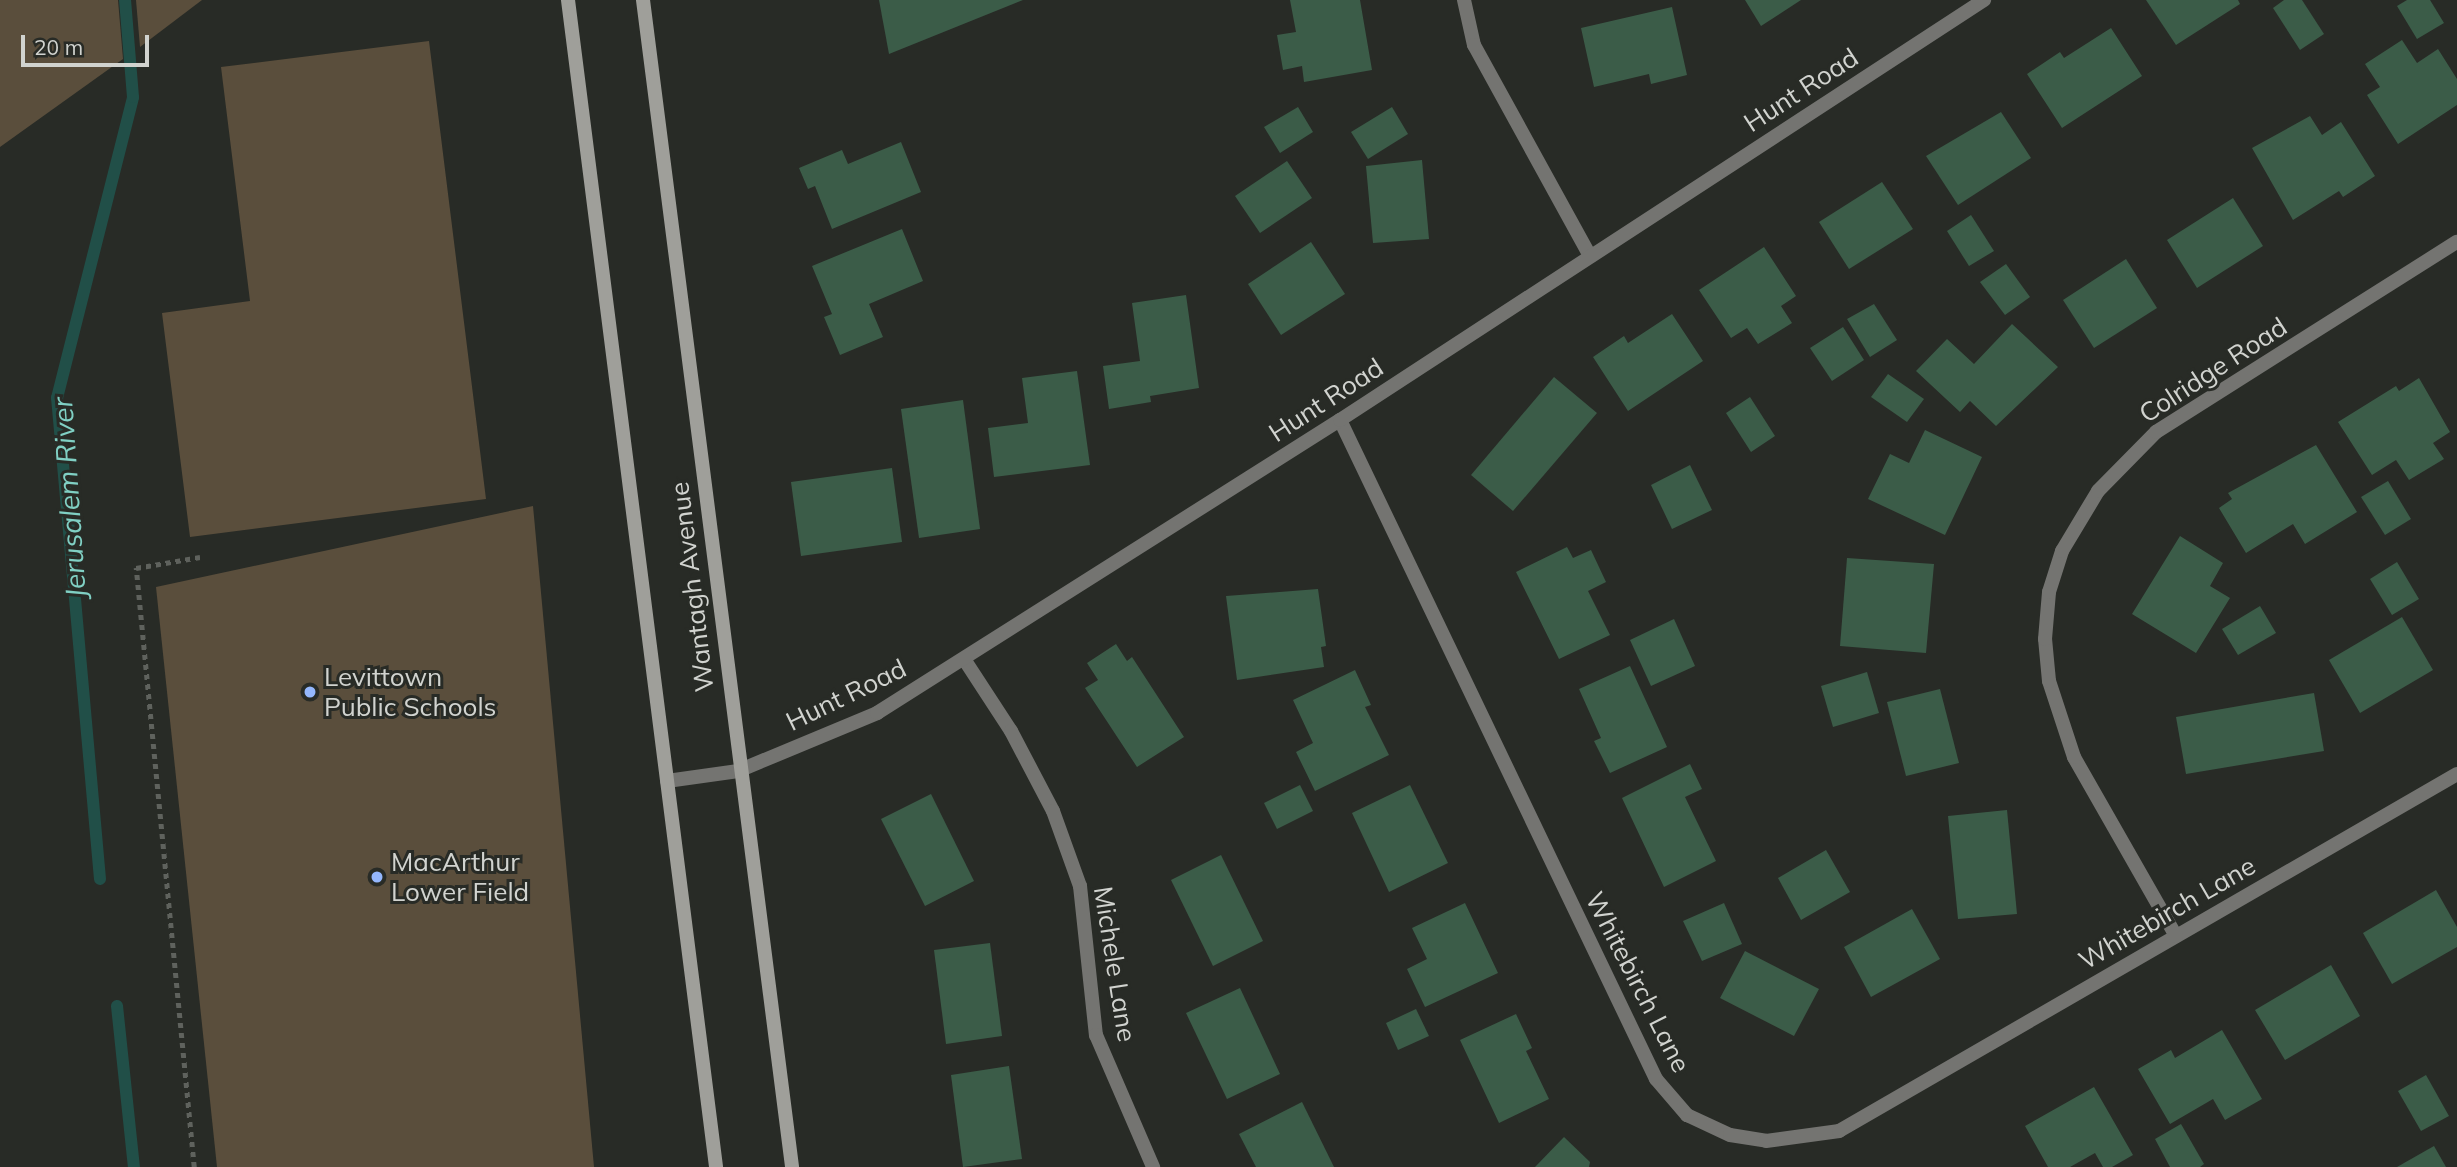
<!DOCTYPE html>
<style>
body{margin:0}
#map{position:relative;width:2457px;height:1167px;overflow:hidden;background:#282b26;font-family:Mulish,sans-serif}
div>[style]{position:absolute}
.green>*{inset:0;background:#5a4e3c}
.stream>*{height:12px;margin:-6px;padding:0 6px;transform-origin:6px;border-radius:6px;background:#214f48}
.building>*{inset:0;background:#3b5c48}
.path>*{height:4.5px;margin-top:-2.25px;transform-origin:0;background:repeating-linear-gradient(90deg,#5f625d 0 5px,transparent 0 10px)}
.street>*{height:14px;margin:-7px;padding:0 7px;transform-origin:7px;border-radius:7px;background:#747471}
.secondary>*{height:14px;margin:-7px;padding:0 7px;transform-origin:7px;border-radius:7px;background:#9f9f9a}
.dots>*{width:19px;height:19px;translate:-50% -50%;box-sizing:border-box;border:4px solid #282b26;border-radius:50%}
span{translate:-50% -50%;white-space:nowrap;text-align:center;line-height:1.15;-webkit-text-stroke:6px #282b26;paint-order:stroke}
.street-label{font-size:26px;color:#d1d3cf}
.poi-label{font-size:26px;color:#d1d3cf}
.left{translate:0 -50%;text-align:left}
.water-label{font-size:28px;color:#80d0c4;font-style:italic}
.scale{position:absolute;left:21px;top:35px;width:128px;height:32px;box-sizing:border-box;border:4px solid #d1d3cf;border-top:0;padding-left:9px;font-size:21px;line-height:24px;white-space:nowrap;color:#d1d3cf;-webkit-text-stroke:5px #282b26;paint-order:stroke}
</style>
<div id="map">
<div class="green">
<i style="clip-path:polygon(0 0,118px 0,123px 59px,0 147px)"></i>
<i style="clip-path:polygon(136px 0,202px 0,140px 47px)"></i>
<i style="clip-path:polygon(429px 41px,486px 499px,190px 537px,162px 313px,250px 301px,221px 67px)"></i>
<i style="clip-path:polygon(533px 506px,594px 1167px,217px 1167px,156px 587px)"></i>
</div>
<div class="stream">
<i style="left:100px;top:879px;width:483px;rotate:-95.1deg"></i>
<i style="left:57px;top:398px;width:310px;rotate:-75.8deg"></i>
<i style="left:133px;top:97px;width:97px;rotate:-94.7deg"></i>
<i style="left:117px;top:1006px;width:162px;rotate:84deg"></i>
</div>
<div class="building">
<i style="clip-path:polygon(879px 0,1023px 0,889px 54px)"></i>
<i style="clip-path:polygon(1290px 0,1360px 0,1372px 70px,1304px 82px,1302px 66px,1283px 70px,1277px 35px,1296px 32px)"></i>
<i style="clip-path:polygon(1745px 0,1801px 0,1761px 26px)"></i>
<i style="clip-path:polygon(2146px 0,2238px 0,2240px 4px,2176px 45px)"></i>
<i style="clip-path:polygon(2284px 0,2302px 0,2324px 34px,2300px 50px,2273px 8px)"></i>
<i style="clip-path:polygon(2407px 0,2430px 0,2444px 23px,2417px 39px,2397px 6px)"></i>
<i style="clip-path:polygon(1672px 7px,1687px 75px,1651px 84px,1649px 74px,1594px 87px,1581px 28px)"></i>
<i style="clip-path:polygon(2111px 28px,2142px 76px,2062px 128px,2027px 74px,2060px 52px,2064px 58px)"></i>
<i style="clip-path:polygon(2402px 40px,2417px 63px,2438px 49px,2457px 79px,2457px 105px,2398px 144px,2367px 95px,2380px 87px,2365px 64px)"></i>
<i style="clip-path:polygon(1298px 107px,1313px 132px,1280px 153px,1264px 127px)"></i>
<i style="clip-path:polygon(1392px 107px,1408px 134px,1368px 159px,1351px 132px)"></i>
<i style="clip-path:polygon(2001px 112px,2031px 158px,1958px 205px,1926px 156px)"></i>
<i style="clip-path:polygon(2310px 116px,2322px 135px,2341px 122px,2375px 176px,2343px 197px,2339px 191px,2293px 220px,2252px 148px)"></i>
<i style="clip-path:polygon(901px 142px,921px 192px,832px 229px,815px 186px,808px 189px,799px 168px,842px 150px,848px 164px)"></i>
<i style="clip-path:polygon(1422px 160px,1429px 239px,1373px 243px,1366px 166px)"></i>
<i style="clip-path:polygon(1287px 161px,1312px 198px,1260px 233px,1235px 196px)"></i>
<i style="clip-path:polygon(1882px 182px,1913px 229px,1849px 269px,1819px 222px)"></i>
<i style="clip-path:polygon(2233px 198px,2263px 246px,2197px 288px,2167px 240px)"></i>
<i style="clip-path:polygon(1971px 215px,1994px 251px,1969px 266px,1947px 231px)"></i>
<i style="clip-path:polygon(902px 229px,923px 281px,869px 304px,883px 337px,840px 355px,824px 317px,832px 314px,812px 266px)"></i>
<i style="clip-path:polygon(1311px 242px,1345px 294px,1281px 335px,1248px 284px)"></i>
<i style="clip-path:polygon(1764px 247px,1796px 296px,1781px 306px,1792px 323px,1758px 344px,1747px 328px,1731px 338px,1699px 290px)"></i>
<i style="clip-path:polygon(2126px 259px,2157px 308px,2094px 348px,2063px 300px)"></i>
<i style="clip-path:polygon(2006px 264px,2030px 297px,2005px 315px,1980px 282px)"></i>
<i style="clip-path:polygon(1186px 295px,1199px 388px,1150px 396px,1151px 402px,1109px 409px,1103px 366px,1140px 361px,1132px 303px)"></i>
<i style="clip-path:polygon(1874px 304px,1897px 340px,1870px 357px,1847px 319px)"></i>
<i style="clip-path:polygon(1672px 314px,1703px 361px,1628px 411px,1593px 357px,1624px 336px,1628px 343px)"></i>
<i style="clip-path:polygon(2012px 324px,2058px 367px,1996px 426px,1970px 401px,1960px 412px,1916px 371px,1947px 339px,1974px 364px)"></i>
<i style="clip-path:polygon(1843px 327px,1864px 360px,1832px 381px,1810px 348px)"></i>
<i style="clip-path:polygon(1077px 371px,1090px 465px,994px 477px,988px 428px,1028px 423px,1022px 378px)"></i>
<i style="clip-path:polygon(1888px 374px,1924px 399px,1907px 422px,1871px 397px)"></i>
<i style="clip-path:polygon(1554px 377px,1597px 413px,1513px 511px,1471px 475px)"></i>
<i style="clip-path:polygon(2419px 378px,2450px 432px,2433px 443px,2444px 459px,2409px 480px,2396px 460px,2372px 475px,2338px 422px,2396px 386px,2399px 391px)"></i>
<i style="clip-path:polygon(1750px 397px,1775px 436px,1751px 452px,1726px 413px)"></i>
<i style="clip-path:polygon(963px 400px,980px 529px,919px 538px,901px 409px)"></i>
<i style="clip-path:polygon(1925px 430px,1982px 457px,1945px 535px,1868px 499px,1890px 454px,1909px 463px)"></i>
<i style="clip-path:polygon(2316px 445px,2357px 512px,2305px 544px,2293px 524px,2246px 553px,2219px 508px,2232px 499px,2228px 493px)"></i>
<i style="clip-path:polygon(1690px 465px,1712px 510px,1672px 529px,1651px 485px)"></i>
<i style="clip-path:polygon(892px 468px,902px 542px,801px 556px,791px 482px)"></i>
<i style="clip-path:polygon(2388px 481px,2411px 519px,2385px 535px,2361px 497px)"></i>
<i style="clip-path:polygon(2180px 536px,2223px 563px,2210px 586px,2230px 598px,2196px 653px,2132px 614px)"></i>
<i style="clip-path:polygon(1567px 547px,1573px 558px,1591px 550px,1606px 582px,1588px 591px,1610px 635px,1559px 659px,1516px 572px)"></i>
<i style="clip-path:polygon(1847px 558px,1934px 564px,1926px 653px,1840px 646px)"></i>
<i style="clip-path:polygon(2397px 562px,2419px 599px,2392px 615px,2370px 579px)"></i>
<i style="clip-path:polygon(1318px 589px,1326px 646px,1321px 647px,1324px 667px,1237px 680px,1226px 596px)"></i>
<i style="clip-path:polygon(2260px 606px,2276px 633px,2238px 655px,2222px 629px)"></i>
<i style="clip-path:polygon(2402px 617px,2433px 670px,2360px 713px,2329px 660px)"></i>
<i style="clip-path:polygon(1674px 619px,1695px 666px,1651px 686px,1630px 640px)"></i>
<i style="clip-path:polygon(1116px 644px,1127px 661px,1132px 657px,1184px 737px,1137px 767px,1085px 688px,1098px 680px,1087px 663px)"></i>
<i style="clip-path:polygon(1630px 666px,1667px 747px,1610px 773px,1594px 741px,1601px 738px,1579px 689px)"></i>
<i style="clip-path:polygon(1355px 670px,1371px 705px,1365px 707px,1389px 755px,1315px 791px,1296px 752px,1313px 743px,1293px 700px)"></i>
<i style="clip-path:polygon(1867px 672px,1879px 713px,1833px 727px,1821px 686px)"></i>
<i style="clip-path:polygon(1940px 689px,1959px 763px,1906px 776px,1887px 702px)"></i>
<i style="clip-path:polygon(2314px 693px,2324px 751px,2186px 774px,2176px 717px)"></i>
<i style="clip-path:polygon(1690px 764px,1702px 789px,1685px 797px,1716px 861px,1664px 887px,1622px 798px)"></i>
<i style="clip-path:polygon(1300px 785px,1313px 811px,1277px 829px,1264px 803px)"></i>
<i style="clip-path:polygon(1410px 785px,1448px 863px,1389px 892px,1352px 813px)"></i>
<i style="clip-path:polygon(931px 794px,974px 881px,925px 906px,881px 819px)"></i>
<i style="clip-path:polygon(2007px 810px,2017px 914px,1958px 919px,1948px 816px)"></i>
<i style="clip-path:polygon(1826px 850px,1850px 892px,1801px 920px,1778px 878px)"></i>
<i style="clip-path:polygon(1221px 855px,1263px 941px,1213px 966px,1171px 880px)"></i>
<i style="clip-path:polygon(2436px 890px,2457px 927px,2457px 947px,2392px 984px,2363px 933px)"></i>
<i style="clip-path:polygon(1465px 903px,1498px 973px,1425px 1007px,1407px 969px,1427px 959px,1412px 928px)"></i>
<i style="clip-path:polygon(1724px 903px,1742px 944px,1702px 961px,1683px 921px)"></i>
<i style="clip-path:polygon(1912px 909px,1940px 959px,1871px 997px,1844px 947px)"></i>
<i style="clip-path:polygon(990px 943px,1002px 1036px,946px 1044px,934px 950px)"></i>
<i style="clip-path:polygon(1745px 951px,1819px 989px,1794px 1036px,1720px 998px)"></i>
<i style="clip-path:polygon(2331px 965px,2360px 1016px,2285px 1060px,2255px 1010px)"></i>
<i style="clip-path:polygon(1240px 988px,1280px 1074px,1227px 1099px,1186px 1013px)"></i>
<i style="clip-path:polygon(1416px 1009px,1429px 1036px,1398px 1050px,1386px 1023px)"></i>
<i style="clip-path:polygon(1516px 1014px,1532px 1048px,1526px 1051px,1549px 1099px,1499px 1123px,1460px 1040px)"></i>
<i style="clip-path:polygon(2222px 1030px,2262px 1099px,2225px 1120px,2213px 1099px,2170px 1124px,2138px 1069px,2171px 1050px,2175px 1058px)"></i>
<i style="clip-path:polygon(1009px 1066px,1022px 1159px,963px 1167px,951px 1075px)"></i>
<i style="clip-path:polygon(2426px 1075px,2449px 1116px,2421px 1131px,2398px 1091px)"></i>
<i style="clip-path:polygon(2094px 1087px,2133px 1155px,2112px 1167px,2103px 1167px,2095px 1153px,2070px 1167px,2048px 1167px,2025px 1126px)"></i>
<i style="clip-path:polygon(1302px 1102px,1334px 1167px,1256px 1167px,1239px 1134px)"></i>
<i style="clip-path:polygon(2181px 1124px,2204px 1164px,2200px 1167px,2170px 1167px,2155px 1139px)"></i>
<i style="clip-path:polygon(1564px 1137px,1590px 1162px,1589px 1167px,1535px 1167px)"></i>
<i style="clip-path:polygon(2434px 1146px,2446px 1167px,2397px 1167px)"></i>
</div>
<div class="path">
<i style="left:194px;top:1167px;width:602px;rotate:-95.53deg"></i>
<i style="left:136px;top:568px;width:65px;rotate:-9.8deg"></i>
</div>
<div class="street">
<i style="left:1464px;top:0;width:46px;rotate:77.5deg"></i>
<i style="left:1474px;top:45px;width:241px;rotate:61.2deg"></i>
<i style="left:1340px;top:420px;width:731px;rotate:64.38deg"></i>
<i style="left:1656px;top:1079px;width:48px;rotate:49.3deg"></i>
<i style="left:1687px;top:1115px;width:47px;rotate:24.9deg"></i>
<i style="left:1730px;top:1135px;width:36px;rotate:9deg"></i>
<i style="left:1766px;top:1141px;width:74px;rotate:-7.8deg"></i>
<i style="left:1839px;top:1131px;width:714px;rotate:-30.01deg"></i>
<i style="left:964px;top:659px;width:86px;rotate:56.9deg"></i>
<i style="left:1011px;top:731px;width:90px;rotate:62.3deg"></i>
<i style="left:1053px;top:811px;width:80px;rotate:70.2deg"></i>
<i style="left:1080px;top:886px;width:150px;rotate:83.9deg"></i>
<i style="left:1096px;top:1035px;width:144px;rotate:66.6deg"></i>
<i style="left:667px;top:781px;width:72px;rotate:-8deg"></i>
<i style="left:738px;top:771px;width:151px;rotate:-22.6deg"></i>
<i style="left:877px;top:713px;width:548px;rotate:-32.33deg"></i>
<i style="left:1340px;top:420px;width:769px;rotate:-33.11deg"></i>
<i style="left:2176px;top:936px;width:206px;rotate:-119.7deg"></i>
<i style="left:2074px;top:757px;width:80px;rotate:-108.2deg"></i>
<i style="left:2049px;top:681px;width:42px;rotate:-95.4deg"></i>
<i style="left:2045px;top:639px;width:47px;rotate:-85.1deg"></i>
<i style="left:2049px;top:592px;width:43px;rotate:-72.4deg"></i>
<i style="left:2062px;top:551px;width:70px;rotate:-59deg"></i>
<i style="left:2098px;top:491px;width:83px;rotate:-45.5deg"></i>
<i style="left:2156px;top:432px;width:356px;rotate:-32.3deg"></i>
</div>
<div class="secondary">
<i style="left:568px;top:0;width:1176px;rotate:82.77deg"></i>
<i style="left:643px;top:0;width:1176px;rotate:82.72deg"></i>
</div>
<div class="dots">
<i style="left:310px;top:692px;background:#94b7fd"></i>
<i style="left:377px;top:877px;background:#94b7fd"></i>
</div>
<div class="street-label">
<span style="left:1801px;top:90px;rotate:-33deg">Hunt Road</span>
<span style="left:2213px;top:370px;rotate:-33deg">Colridge Road</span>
<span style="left:1326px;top:400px;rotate:-33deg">Hunt Road</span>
<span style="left:692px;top:587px;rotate:-97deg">Wantagh Avenue</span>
<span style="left:846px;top:695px;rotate:-26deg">Hunt Road</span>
<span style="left:2167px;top:913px;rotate:-30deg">Whitebirch Lane</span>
<span style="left:1115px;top:964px;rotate:81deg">Michele Lane</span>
<span style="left:1638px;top:982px;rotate:63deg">Whitebirch Lane</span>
</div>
<div class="poi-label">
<span class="left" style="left:324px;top:692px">Levittown<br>Public Schools</span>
<span class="left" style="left:391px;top:877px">MacArthur<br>Lower Field</span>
</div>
<div class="water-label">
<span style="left:69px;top:498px;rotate:-94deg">Jerusalem River</span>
</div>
<div class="scale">20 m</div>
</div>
